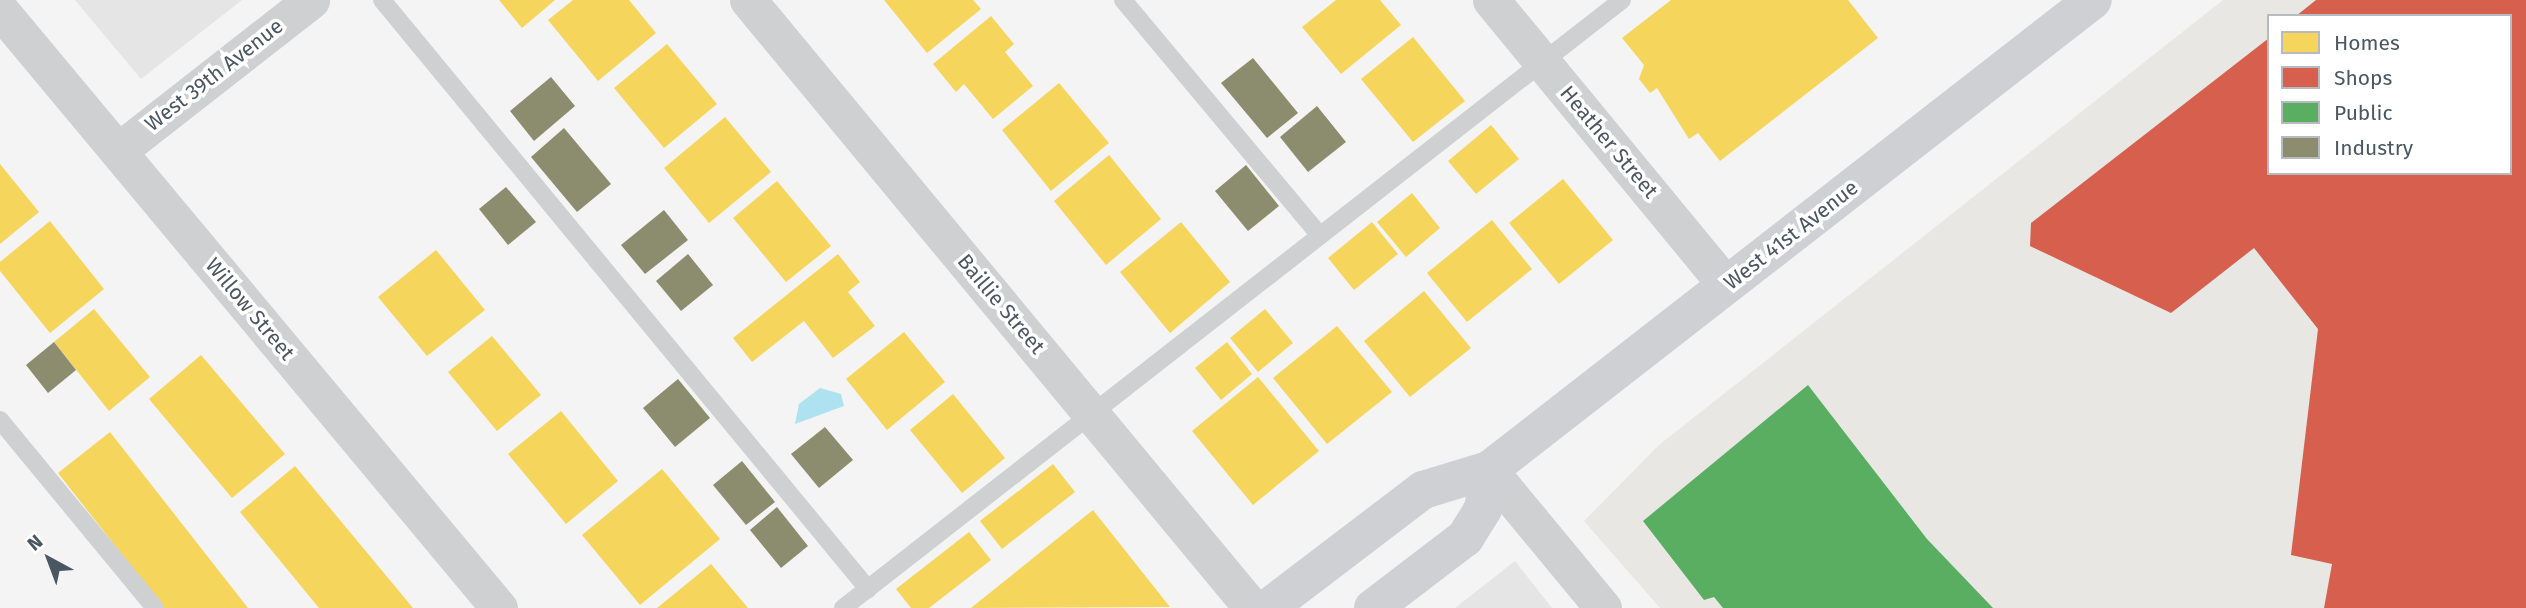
<!DOCTYPE html>
<style>
body{margin:0}
#map{position:relative;width:2526px;height:608px;overflow:hidden;background:#f4f4f4;font-family:"Fira Sans",sans-serif}
div>[style]{position:absolute}
.commercial>*{inset:0;background:#e8e7e3}
.education>*{inset:0;background:#e6e5e6}
.water>*{inset:0;background:#aee2f0}
.homes>*{inset:0;background:#f6d55c}
.shops>*{inset:0;background:#d6604d}
.public>*{inset:0;background:#5aae61}
.industry>*{inset:0;background:#8c8c6e}
.lane>*{height:18px;margin:-9px;padding:0 9px;transform-origin:9px;border-radius:9px;background:#ced0d2}
.street>*{height:37px;margin:-18.5px;padding:0 18.5px;transform-origin:18.5px;border-radius:18.5px;background:#ced0d2}
.secondary>*{height:38px;margin:-19px;padding:0 19px;transform-origin:19px;border-radius:19px;background:#ced0d4}
span{translate:-50% -50%;white-space:nowrap;text-align:center;line-height:1.15;-webkit-text-stroke:7px #fff;paint-order:stroke}
.street-label{font-size:21px;color:#4a5661}
.legend{position:absolute;left:2267px;top:14px;width:245px;height:161px;box-sizing:border-box;background:#fff;border:2px solid #b7bbc0;margin:0;padding:9px 12px;list-style:none;font-size:21px;color:#4a5661}
.legend li{display:flex;align-items:center;gap:14px;height:35px}
.legend b{width:35px;border:2px solid #b7bbc0}
.north{position:absolute;left:14px;top:524px;width:70px;height:70px;-webkit-text-stroke:5px #fff;paint-order:stroke;rotate:319deg;font-size:19px;font-weight:700;line-height:28px;text-align:center;color:#4a5661}
.north::after{content:'';display:block;margin:auto;width:24px;height:32px;background:#4a5661;clip-path:polygon(50% 0,100% 100%,50% 72%,0 100%)}
</style>
<div id="map">
<div class="commercial">
<i style="clip-path:polygon(evenodd,2223px 0,2526px 0,2526px 608px,1660px 608px,1584px 521px,1659px 445px,2223px 0,2269px 16px,2510px 16px,2510px 173px,2269px 173px,2269px 16px)"></i>
</div>
<div class="education">
<i style="clip-path:polygon(75px 0,242px 0,141px 79px)"></i>
<i style="clip-path:polygon(1515px 561px,1552px 608px,1455px 608px)"></i>
</div>
<div class="water">
<i style="clip-path:polygon(820px 388px,841px 394px,844px 406px,795px 424px,799px 404px)"></i>
</div>
<div class="homes">
<i style="clip-path:polygon(499px 0,555px 0,522px 28px)"></i>
<i style="clip-path:polygon(573px 0,629px 0,656px 33px,598px 81px,548px 20px)"></i>
<i style="clip-path:polygon(884px 0,973px 0,981px 9px,927px 53px)"></i>
<i style="clip-path:polygon(1336px 0,1380px 0,1401px 25px,1341px 74px,1302px 27px)"></i>
<i style="clip-path:polygon(1671px 0,1848px 0,1878px 38px,1720px 161px,1698px 133px,1689px 139px,1657px 88px,1650px 93px,1639px 79px,1644px 65px,1622px 38px)"></i>
<i style="clip-path:polygon(991px 16px,1014px 44px,1005px 52px,1033px 86px,993px 119px,964px 84px,956px 92px,933px 64px)"></i>
<i style="clip-path:polygon(1413px 37px,1465px 101px,1413px 142px,1361px 79px)"></i>
<i style="clip-path:polygon(667px 44px,717px 104px,664px 148px,614px 88px)"></i>
<i style="clip-path:polygon(1059px 83px,1109px 143px,1051px 191px,1002px 130px)"></i>
<i style="clip-path:polygon(725px 117px,771px 172px,709px 223px,664px 168px)"></i>
<i style="clip-path:polygon(1491px 125px,1519px 159px,1476px 194px,1448px 161px)"></i>
<i style="clip-path:polygon(1109px 155px,1161px 219px,1106px 265px,1054px 201px)"></i>
<i style="clip-path:polygon(0 164px,39px 212px,0 244px)"></i>
<i style="clip-path:polygon(1563px 179px,1613px 240px,1559px 284px,1509px 223px)"></i>
<i style="clip-path:polygon(777px 181px,831px 246px,786px 282px,733px 218px)"></i>
<i style="clip-path:polygon(1412px 193px,1440px 228px,1406px 257px,1377px 222px)"></i>
<i style="clip-path:polygon(1492px 220px,1532px 269px,1467px 322px,1427px 273px)"></i>
<i style="clip-path:polygon(50px 221px,104px 289px,50px 333px,0 271px,0 262px)"></i>
<i style="clip-path:polygon(1181px 222px,1230px 282px,1170px 333px,1120px 272px)"></i>
<i style="clip-path:polygon(1372px 222px,1398px 254px,1354px 290px,1328px 258px)"></i>
<i style="clip-path:polygon(436px 250px,485px 310px,427px 356px,378px 297px)"></i>
<i style="clip-path:polygon(838px 254px,860px 282px,848px 292px,875px 326px,833px 358px,804px 321px,752px 362px,733px 338px)"></i>
<i style="clip-path:polygon(1424px 291px,1471px 348px,1410px 397px,1364px 341px)"></i>
<i style="clip-path:polygon(94px 309px,150px 377px,109px 411px,54px 342px)"></i>
<i style="clip-path:polygon(1265px 309px,1293px 343px,1258px 372px,1230px 338px)"></i>
<i style="clip-path:polygon(1337px 326px,1392px 392px,1327px 444px,1273px 378px)"></i>
<i style="clip-path:polygon(904px 332px,945px 382px,887px 430px,846px 379px)"></i>
<i style="clip-path:polygon(492px 336px,541px 395px,497px 431px,448px 372px)"></i>
<i style="clip-path:polygon(1227px 342px,1252px 374px,1221px 400px,1195px 368px)"></i>
<i style="clip-path:polygon(201px 355px,285px 454px,232px 498px,149px 399px)"></i>
<i style="clip-path:polygon(1258px 377px,1319px 451px,1253px 505px,1192px 431px)"></i>
<i style="clip-path:polygon(953px 394px,1005px 458px,962px 493px,910px 430px)"></i>
<i style="clip-path:polygon(561px 411px,618px 481px,566px 524px,508px 454px)"></i>
<i style="clip-path:polygon(110px 432px,248px 608px,164px 608px,58px 473px)"></i>
<i style="clip-path:polygon(1053px 464px,1075px 492px,1002px 549px,980px 521px)"></i>
<i style="clip-path:polygon(295px 466px,413px 608px,319px 608px,240px 512px)"></i>
<i style="clip-path:polygon(662px 469px,720px 539px,640px 605px,582px 535px)"></i>
<i style="clip-path:polygon(1093px 510px,1170px 607px,971px 608px)"></i>
<i style="clip-path:polygon(969px 532px,991px 560px,929px 608px,911px 608px,896px 589px)"></i>
<i style="clip-path:polygon(711px 564px,748px 608px,657px 608px)"></i>
</div>
<div class="shops">
<i style="clip-path:polygon(2316px 0,2526px 0,2526px 608px,2324px 608px,2332px 564px,2291px 555px,2318px 329px,2254px 248px,2171px 313px,2030px 246px,2031px 223px,2269px 38px,2269px 173px,2510px 173px,2510px 16px,2296px 16px)"></i>
</div>
<div class="public">
<i style="clip-path:polygon(1808px 385px,1927px 539px,1993px 608px,1723px 608px,1714px 597px,1704px 600px,1643px 521px)"></i>
</div>
<div class="industry">
<i style="clip-path:polygon(1253px 58px,1298px 113px,1267px 138px,1221px 83px)"></i>
<i style="clip-path:polygon(551px 77px,575px 106px,534px 141px,510px 111px)"></i>
<i style="clip-path:polygon(1317px 106px,1346px 142px,1308px 172px,1280px 137px)"></i>
<i style="clip-path:polygon(564px 128px,611px 184px,577px 212px,531px 157px)"></i>
<i style="clip-path:polygon(1246px 165px,1279px 206px,1248px 231px,1215px 191px)"></i>
<i style="clip-path:polygon(506px 187px,536px 222px,508px 245px,479px 209px)"></i>
<i style="clip-path:polygon(664px 210px,688px 240px,645px 274px,621px 245px)"></i>
<i style="clip-path:polygon(688px 254px,713px 285px,681px 311px,656px 281px)"></i>
<i style="clip-path:polygon(54px 342px,76px 370px,48px 393px,26px 365px)"></i>
<i style="clip-path:polygon(678px 379px,710px 418px,675px 447px,643px 408px)"></i>
<i style="clip-path:polygon(825px 427px,853px 460px,819px 488px,791px 454px)"></i>
<i style="clip-path:polygon(742px 461px,775px 502px,746px 525px,713px 485px)"></i>
<i style="clip-path:polygon(777px 507px,808px 546px,781px 568px,750px 530px)"></i>
</div>
<div class="lane">
<i style="left:382px;top:0;width:764px;rotate:50.47deg"></i>
<i style="left:1123px;top:0;width:307px;rotate:50.1deg"></i>
<i style="left:0;top:420px;width:244px;rotate:50.5deg"></i>
<i style="left:843px;top:608px;width:988px;rotate:-37.97deg"></i>
</div>
<div class="street">
<i style="left:748px;top:0;width:790px;rotate:50.34deg"></i>
<i style="left:1491px;top:0;width:369px;rotate:50.5deg"></i>
<i style="left:0;top:10px;width:779px;rotate:50.16deg"></i>
<i style="left:118px;top:151px;width:245px;rotate:-38deg"></i>
<i style="left:1489px;top:470px;width:179px;rotate:50.4deg"></i>
</div>
<div class="secondary">
<i style="left:1268px;top:608px;width:195px;rotate:-37.3deg"></i>
<i style="left:1423px;top:490px;width:69px;rotate:-16.9deg"></i>
<i style="left:1489px;top:470px;width:765px;rotate:-37.89deg"></i>
<i style="left:1373px;top:608px;width:116px;rotate:-37.3deg"></i>
<i style="left:1465px;top:538px;width:34px;rotate:-58deg"></i>
<i style="left:1483px;top:509px;width:39px;rotate:-81deg"></i>
</div>
<div class="street-label">
<span style="left:214px;top:75px;rotate:-38deg">West 39th Avenue</span>
<span style="left:1609px;top:142px;rotate:50deg">Heather Street</span>
<span style="left:1791px;top:235px;rotate:-38deg">West 41st Avenue</span>
<span style="left:1001px;top:304px;rotate:50deg">Baillie Street</span>
<span style="left:250px;top:309px;rotate:50deg">Willow Street</span>
</div>
<ul class="legend">
<li><b style="height:19px;background:#f6d55c"></b>Homes</li>
<li><b style="height:19px;background:#d6604d"></b>Shops</li>
<li><b style="height:19px;background:#5aae61"></b>Public</li>
<li><b style="height:19px;background:#8c8c6e"></b>Industry</li>
</ul>
<div class="north">N</div>
</div>
